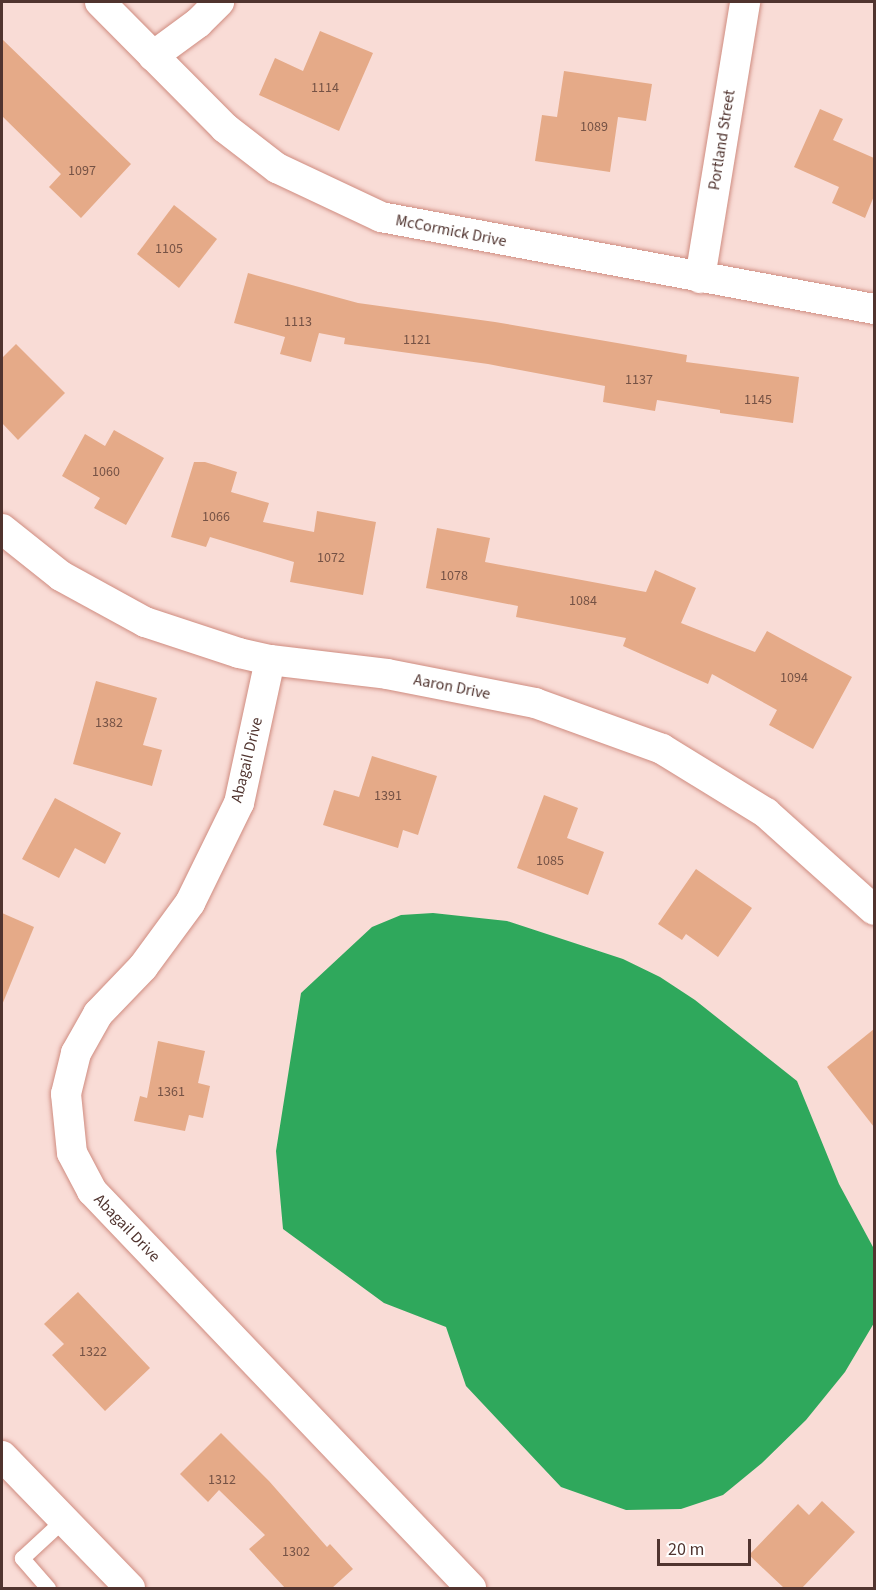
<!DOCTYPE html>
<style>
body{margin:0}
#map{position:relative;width:876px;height:1590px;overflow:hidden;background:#f9dcd6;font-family:"Source Sans 3",sans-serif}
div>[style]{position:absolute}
.water>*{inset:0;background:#2fa85c}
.building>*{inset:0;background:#e5aa88}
.roads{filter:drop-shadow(0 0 2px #cf8c80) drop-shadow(0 0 2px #cf8c80)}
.lane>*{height:15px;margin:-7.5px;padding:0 7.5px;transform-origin:7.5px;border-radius:7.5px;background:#fff}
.street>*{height:30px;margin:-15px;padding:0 15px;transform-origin:15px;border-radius:15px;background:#fff}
span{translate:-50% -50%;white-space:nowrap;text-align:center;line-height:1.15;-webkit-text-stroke:6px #fff;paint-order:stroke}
.number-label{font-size:14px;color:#755245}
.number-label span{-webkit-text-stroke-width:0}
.street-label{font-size:16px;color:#50342f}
.frame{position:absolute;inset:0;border:3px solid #50342f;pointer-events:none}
.scale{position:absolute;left:657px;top:1539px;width:94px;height:27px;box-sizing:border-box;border:3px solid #50342f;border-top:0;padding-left:8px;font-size:18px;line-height:21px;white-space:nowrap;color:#50342f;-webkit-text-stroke:4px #fff;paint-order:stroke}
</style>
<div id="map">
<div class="water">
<i style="clip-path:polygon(433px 913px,507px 921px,623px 959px,660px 977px,695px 1000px,797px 1081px,839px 1184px,873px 1247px,874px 1323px,845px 1372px,806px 1420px,762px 1463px,723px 1495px,681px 1509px,626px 1510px,561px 1487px,466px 1386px,446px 1327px,384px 1303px,283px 1229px,276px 1151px,301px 993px,372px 927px,401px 915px)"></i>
</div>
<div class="building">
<i style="clip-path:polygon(320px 31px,373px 53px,339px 131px,259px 95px,275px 58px,303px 71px)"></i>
<i style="clip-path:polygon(2px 39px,131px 164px,81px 218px,49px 187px,61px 174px,2px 116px)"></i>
<i style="clip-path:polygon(564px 71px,652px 84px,646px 121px,618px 117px,610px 172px,535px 161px,542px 115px,557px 117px)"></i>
<i style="clip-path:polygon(820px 109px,843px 119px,833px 140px,874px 158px,874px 196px,865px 218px,832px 203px,839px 187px,794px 167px)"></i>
<i style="clip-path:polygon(174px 205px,217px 239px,179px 288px,137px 254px)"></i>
<i style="clip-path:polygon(248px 273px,358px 303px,495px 322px,687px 355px,686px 362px,799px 377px,793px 423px,720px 413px,720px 410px,657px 400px,655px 411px,603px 402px,605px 386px,488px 364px,344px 344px,345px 338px,319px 333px,311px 362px,280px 354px,285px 337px,234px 323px)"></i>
<i style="clip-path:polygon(16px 344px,65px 393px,18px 440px,2px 423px,2px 358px)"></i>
<i style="clip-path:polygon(114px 430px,164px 458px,126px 525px,94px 508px,100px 498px,62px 476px,85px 434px,105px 446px)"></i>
<i style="clip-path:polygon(194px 462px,205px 462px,237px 472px,231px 492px,269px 503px,263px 522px,314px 532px,317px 511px,376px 522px,363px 595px,290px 582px,294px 562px,210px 537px,206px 547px,171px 537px)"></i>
<i style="clip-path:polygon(437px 528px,490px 538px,485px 562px,646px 592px,655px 570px,696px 588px,681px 623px,755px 652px,767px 631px,852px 677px,813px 749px,769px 725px,777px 710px,712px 674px,708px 684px,623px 646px,626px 638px,516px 617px,518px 606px,426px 588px)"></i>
<i style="clip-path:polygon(96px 681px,157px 698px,143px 745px,162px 750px,152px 786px,73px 764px)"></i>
<i style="clip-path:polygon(372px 756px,437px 776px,418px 835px,403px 830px,398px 848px,323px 825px,334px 790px,359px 797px)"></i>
<i style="clip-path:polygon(544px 795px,578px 808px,567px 838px,604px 852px,588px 895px,517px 868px)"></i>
<i style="clip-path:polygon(55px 798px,121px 833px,105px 864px,75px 848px,59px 878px,22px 859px)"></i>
<i style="clip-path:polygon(696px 869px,752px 908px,718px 957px,686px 934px,682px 940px,658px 924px)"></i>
<i style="clip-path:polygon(2px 913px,34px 927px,2px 1005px)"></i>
<i style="clip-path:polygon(874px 1029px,874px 1127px,827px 1067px)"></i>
<i style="clip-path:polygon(158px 1041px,205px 1051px,198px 1083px,210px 1086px,203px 1118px,189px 1115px,185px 1131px,134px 1121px,140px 1096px,147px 1098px)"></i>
<i style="clip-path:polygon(78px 1292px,150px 1368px,105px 1411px,52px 1355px,64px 1344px,44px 1324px)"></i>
<i style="clip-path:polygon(221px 1433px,269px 1481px,327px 1547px,330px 1544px,353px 1569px,332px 1588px,285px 1588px,249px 1549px,265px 1535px,219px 1490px,208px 1502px,180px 1474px)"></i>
<i style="clip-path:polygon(822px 1501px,855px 1532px,802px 1588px,784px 1588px,749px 1555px,798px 1504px,809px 1515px)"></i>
</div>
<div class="roads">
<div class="lane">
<i style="left:48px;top:1588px;width:40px;rotate:-131deg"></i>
<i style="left:22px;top:1558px;width:56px;rotate:-42.8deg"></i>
</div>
<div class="street">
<i style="left:100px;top:2px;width:177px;rotate:45.2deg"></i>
<i style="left:225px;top:128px;width:66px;rotate:37.6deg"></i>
<i style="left:277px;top:168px;width:115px;rotate:25.2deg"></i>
<i style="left:381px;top:217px;width:502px;rotate:10.57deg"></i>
<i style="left:153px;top:56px;width:56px;rotate:-36.3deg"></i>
<i style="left:198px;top:23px;width:30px;rotate:-45deg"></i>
<i style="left:700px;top:278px;width:280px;rotate:-80.7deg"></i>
<i style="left:2px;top:529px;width:75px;rotate:38.5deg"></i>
<i style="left:61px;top:576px;width:96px;rotate:28.7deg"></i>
<i style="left:145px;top:622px;width:99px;rotate:18.3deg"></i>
<i style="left:239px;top:653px;width:32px;rotate:13deg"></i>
<i style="left:270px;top:660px;width:118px;rotate:6.8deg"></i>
<i style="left:387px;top:674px;width:151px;rotate:11.1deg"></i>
<i style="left:535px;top:703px;width:135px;rotate:19.9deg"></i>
<i style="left:662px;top:749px;width:122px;rotate:31.6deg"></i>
<i style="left:766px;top:813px;width:145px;rotate:41.9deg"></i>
<i style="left:270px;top:660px;width:146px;rotate:102.2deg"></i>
<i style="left:239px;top:803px;width:111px;rotate:116.1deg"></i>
<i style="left:190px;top:903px;width:79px;rotate:126.3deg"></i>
<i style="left:143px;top:967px;width:65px;rotate:133.8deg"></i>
<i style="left:98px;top:1014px;width:45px;rotate:119.4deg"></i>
<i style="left:76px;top:1053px;width:42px;rotate:103.7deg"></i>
<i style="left:66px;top:1094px;width:59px;rotate:84.2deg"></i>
<i style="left:72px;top:1153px;width:43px;rotate:62.2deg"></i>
<i style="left:92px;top:1191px;width:549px;rotate:46.33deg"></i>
<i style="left:2px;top:1456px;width:184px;rotate:45.9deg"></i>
</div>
</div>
<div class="number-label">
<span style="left:325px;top:88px">1114</span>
<span style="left:594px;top:127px">1089</span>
<span style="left:82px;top:171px">1097</span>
<span style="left:169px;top:249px">1105</span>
<span style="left:298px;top:322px">1113</span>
<span style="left:417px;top:340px">1121</span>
<span style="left:639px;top:380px">1137</span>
<span style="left:758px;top:400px">1145</span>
<span style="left:106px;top:472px">1060</span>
<span style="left:216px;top:517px">1066</span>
<span style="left:331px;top:558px">1072</span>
<span style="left:454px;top:576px">1078</span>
<span style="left:583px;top:601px">1084</span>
<span style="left:794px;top:678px">1094</span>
<span style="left:109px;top:723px">1382</span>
<span style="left:388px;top:796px">1391</span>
<span style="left:550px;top:861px">1085</span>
<span style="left:171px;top:1092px">1361</span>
<span style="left:93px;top:1352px">1322</span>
<span style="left:222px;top:1480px">1312</span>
<span style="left:296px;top:1552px">1302</span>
</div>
<div class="street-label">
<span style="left:722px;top:140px;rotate:-81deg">Portland Street</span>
<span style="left:451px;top:231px;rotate:11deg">McCormick Drive</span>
<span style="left:452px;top:687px;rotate:11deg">Aaron Drive</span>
<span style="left:247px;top:760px;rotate:-76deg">Abagail Drive</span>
<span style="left:127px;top:1228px;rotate:46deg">Abagail Drive</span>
</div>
<div class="frame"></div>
<div class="scale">20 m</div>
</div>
